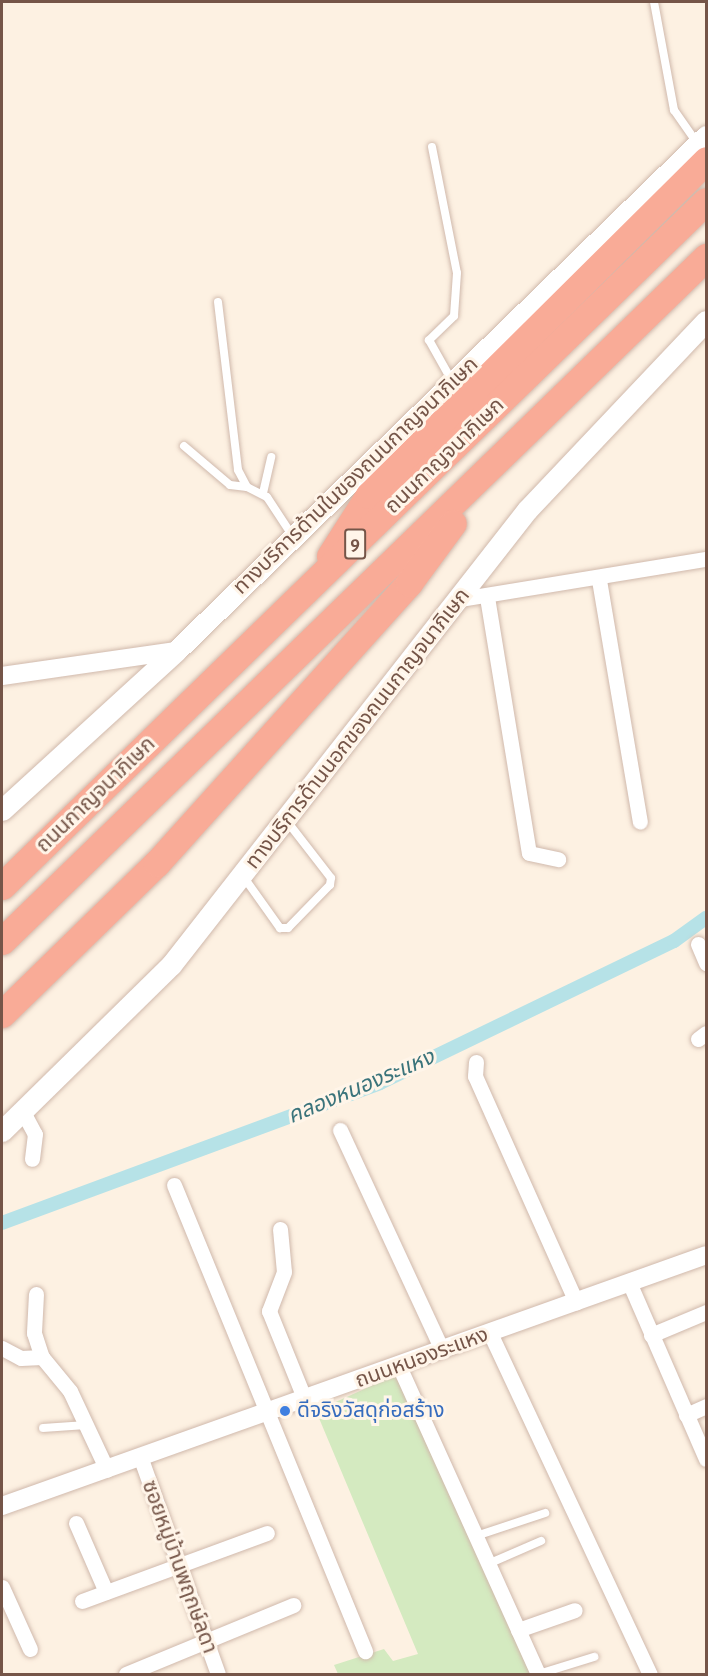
<!DOCTYPE html>
<meta charset="utf-8">
<style>
body{margin:0}
#map{position:relative;width:708px;height:1676px;overflow:hidden;background:#fdf1e2;font-family:"Alegreya Sans","Noto Sans Thai",sans-serif}
div>[style]{position:absolute}
.green>*{inset:0;background:#d4eac0}
.canal>*{height:14px;margin:-7px;padding:0 7px;transform-origin:7px;border-radius:7px;background:#b6e2e7}
.roads{filter:drop-shadow(0 0 2px #d0b9ac) drop-shadow(0 0 2px #d0b9ac)}
.service>*{height:8px;margin:-4px;padding:0 4px;transform-origin:4px;border-radius:4px;background:#fff}
.minor>*{height:15px;margin:-7.5px;padding:0 7.5px;transform-origin:7.5px;border-radius:7.5px;background:#fff}
.tertiary>*{height:18px;margin:-9px;padding:0 9px;transform-origin:9px;border-radius:9px;background:#fff}
.secondary>*{height:21px;margin:-10.5px;padding:0 10.5px;transform-origin:10.5px;border-radius:10.5px;background:#fff}
.motorway>*{height:27px;margin:-13.5px;padding:0 13.5px;transform-origin:13.5px;border-radius:13.5px;background:#f9ab97}
.dots>*{width:16px;height:16px;translate:-50% -50%;box-sizing:border-box;border:3px solid #fff5e9;border-radius:50%}
span{translate:-50% -50%;white-space:nowrap;text-align:center;line-height:1.15;-webkit-text-stroke:6px #fff5e9;paint-order:stroke}
.shield-label span{padding:2px 4px;background:#fff5e9;border:2px solid;border-radius:4px;-webkit-text-stroke-width:0}
.shield-label{font-size:20px;color:#755548;font-weight:700}
.street-label{font-size:21px;color:#755548}
.shop-label{font-size:21px;color:#366cbe}
.left{translate:0 -50%;text-align:left}
.water-label{font-size:22px;color:#3b747b;font-style:italic}
.frame{position:absolute;inset:0;border:3px solid #755548;pointer-events:none}
</style>
<div id="map">
<div class="green">
<i style="clip-path:polygon(395px 1375px,536px 1674px,338px 1674px,334px 1665px,384px 1649px,393px 1661px,418px 1654px,316px 1411px)"></i>
</div>
<div class="canal">
<i style="left:2px;top:1223px;width:403px;rotate:-20.3deg"></i>
<i style="left:380px;top:1083px;width:326px;rotate:-25.8deg"></i>
<i style="left:674px;top:941px;width:39px;rotate:-36deg"></i>
</div>
<div class="roads">
<div class="service">
<i style="left:654px;top:2px;width:110px;rotate:79.5deg"></i>
<i style="left:674px;top:110px;width:40px;rotate:55.1deg"></i>
<i style="left:432px;top:147px;width:128px;rotate:78.8deg"></i>
<i style="left:457px;top:273px;width:43px;rotate:94deg"></i>
<i style="left:454px;top:316px;width:35px;rotate:136deg"></i>
<i style="left:429px;top:340px;width:47px;rotate:60.7deg"></i>
<i style="left:218px;top:302px;width:169px;rotate:83.2deg"></i>
<i style="left:238px;top:470px;width:19px;rotate:62deg"></i>
<i style="left:247px;top:487px;width:22px;rotate:27deg"></i>
<i style="left:267px;top:497px;width:45px;rotate:56.7deg"></i>
<i style="left:184px;top:446px;width:60px;rotate:40.3deg"></i>
<i style="left:230px;top:485px;width:17px;rotate:7deg"></i>
<i style="left:263px;top:493px;width:37px;rotate:-77deg"></i>
<i style="left:243px;top:876px;width:64px;rotate:54.6deg"></i>
<i style="left:280px;top:928px;width:8px"></i>
<i style="left:288px;top:928px;width:60px;rotate:-45.7deg"></i>
<i style="left:330px;top:885px;width:7px;rotate:-82deg"></i>
<i style="left:331px;top:878px;width:73px;rotate:-127.8deg"></i>
<i style="left:43px;top:1428px;width:43px;rotate:-4deg"></i>
<i style="left:476px;top:1536px;width:73px;rotate:-18.4deg"></i>
<i style="left:488px;top:1564px;width:58px;rotate:-23.5deg"></i>
<i style="left:539px;top:1674px;width:58px;rotate:-17.2deg"></i>
</div>
<div class="minor">
<i style="left:599px;top:580px;width:245px;rotate:80.4deg"></i>
<i style="left:487px;top:597px;width:259px;rotate:80.7deg"></i>
<i style="left:529px;top:853px;width:30px;rotate:12deg"></i>
<i style="left:461px;top:599px;width:248px;rotate:-9.3deg"></i>
<i style="left:698px;top:944px;width:21px;rotate:67deg"></i>
<i style="left:698px;top:1039px;width:10px;rotate:-37deg"></i>
<i style="left:476px;top:1062px;width:14px;rotate:94deg"></i>
<i style="left:475px;top:1076px;width:248px;rotate:65.9deg"></i>
<i style="left:22px;top:1110px;width:27px;rotate:62deg"></i>
<i style="left:35px;top:1134px;width:25px;rotate:97deg"></i>
<i style="left:340px;top:1130px;width:242px;rotate:65.1deg"></i>
<i style="left:174px;top:1185px;width:504px;rotate:67.71deg"></i>
<i style="left:280px;top:1229px;width:43px;rotate:84.7deg"></i>
<i style="left:284px;top:1272px;width:42px;rotate:111deg"></i>
<i style="left:269px;top:1311px;width:96px;rotate:68deg"></i>
<i style="left:629px;top:1282px;width:193px;rotate:66.5deg"></i>
<i style="left:36px;top:1294px;width:39px;rotate:93deg"></i>
<i style="left:34px;top:1333px;width:25px;rotate:72deg"></i>
<i style="left:42px;top:1357px;width:44px;rotate:50.5deg"></i>
<i style="left:70px;top:1391px;width:87px;rotate:64.9deg"></i>
<i style="left:490px;top:1333px;width:377px;rotate:64.9deg"></i>
<i style="left:651px;top:1335px;width:60px;rotate:-22.7deg"></i>
<i style="left:2px;top:1348px;width:21px;rotate:28deg"></i>
<i style="left:21px;top:1358px;width:21px;rotate:-3deg"></i>
<i style="left:399px;top:1366px;width:338px;rotate:65.7deg"></i>
<i style="left:686px;top:1415px;width:22px;rotate:-24deg"></i>
<i style="left:141px;top:1459px;width:228px;rotate:70.3deg"></i>
<i style="left:76px;top:1523px;width:75px;rotate:66.5deg"></i>
<i style="left:2px;top:1587px;width:68px;rotate:65.7deg"></i>
<i style="left:82px;top:1601px;width:197px;rotate:-20.2deg"></i>
<i style="left:518px;top:1630px;width:60px;rotate:-19.3deg"></i>
<i style="left:126px;top:1674px;width:181px;rotate:-22.4deg"></i>
</div>
<div class="tertiary">
<i style="left:2px;top:676px;width:176px;rotate:-8.2deg"></i>
<i style="left:2px;top:1506px;width:747px;rotate:-19.62deg"></i>
</div>
<div class="secondary">
<i style="left:2px;top:810px;width:236px;rotate:-42.4deg"></i>
<i style="left:176px;top:651px;width:739px;rotate:-44.18deg"></i>
<i style="left:2px;top:1131px;width:237px;rotate:-44.5deg"></i>
<i style="left:171px;top:965px;width:578px;rotate:-51.96deg"></i>
<i style="left:527px;top:510px;width:260px;rotate:-46.6deg"></i>
</div>
<div class="motorway">
<i style="left:330px;top:556px;width:72px;rotate:-57.4deg"></i>
<i style="left:369px;top:495px;width:475px;rotate:-44.8deg"></i>
<i style="left:2px;top:886px;width:982px;rotate:-44.22deg"></i>
<i style="left:2px;top:941px;width:982px;rotate:-44.17deg"></i>
<i style="left:2px;top:1014px;width:216px;rotate:-44.3deg"></i>
<i style="left:157px;top:863px;width:377px;rotate:-48deg"></i>
<i style="left:409px;top:583px;width:74px;rotate:-53.7deg"></i>
</div>
</div>
<div class="dots">
<i style="left:285px;top:1411px;background:#3f7fe0"></i>
</div>
<div class="shield-label">
<span style="left:355px;top:544px">9</span>
</div>
<div class="street-label">
<span style="left:445px;top:456px;rotate:-44deg">ถนนกาญจนาภิเษก</span>
<span style="left:356px;top:476px;rotate:-44deg">ทางบริการด้านในของถนนกาญจนาภิเษก</span>
<span style="left:358px;top:729px;rotate:-52deg">ทางบริการด้านนอกของถนนกาญจนาภิเษก</span>
<span style="left:96px;top:795px;rotate:-44deg">ถนนกาญจนาภิเษก</span>
<span style="left:422px;top:1358px;rotate:-20deg">ถนนหนองระแหง</span>
<span style="left:179px;top:1567px;rotate:70deg">ซอยหมู่บ้านพฤกษ์ลดา</span>
</div>
<div class="shop-label">
<span class="left" style="left:297px;top:1411px">ดีจริงวัสดุก่อสร้าง</span>
</div>
<div class="water-label">
<span style="left:361px;top:1087px;rotate:-23deg">คลองหนองระแหง</span>
</div>
<div class="frame"></div>
</div>
